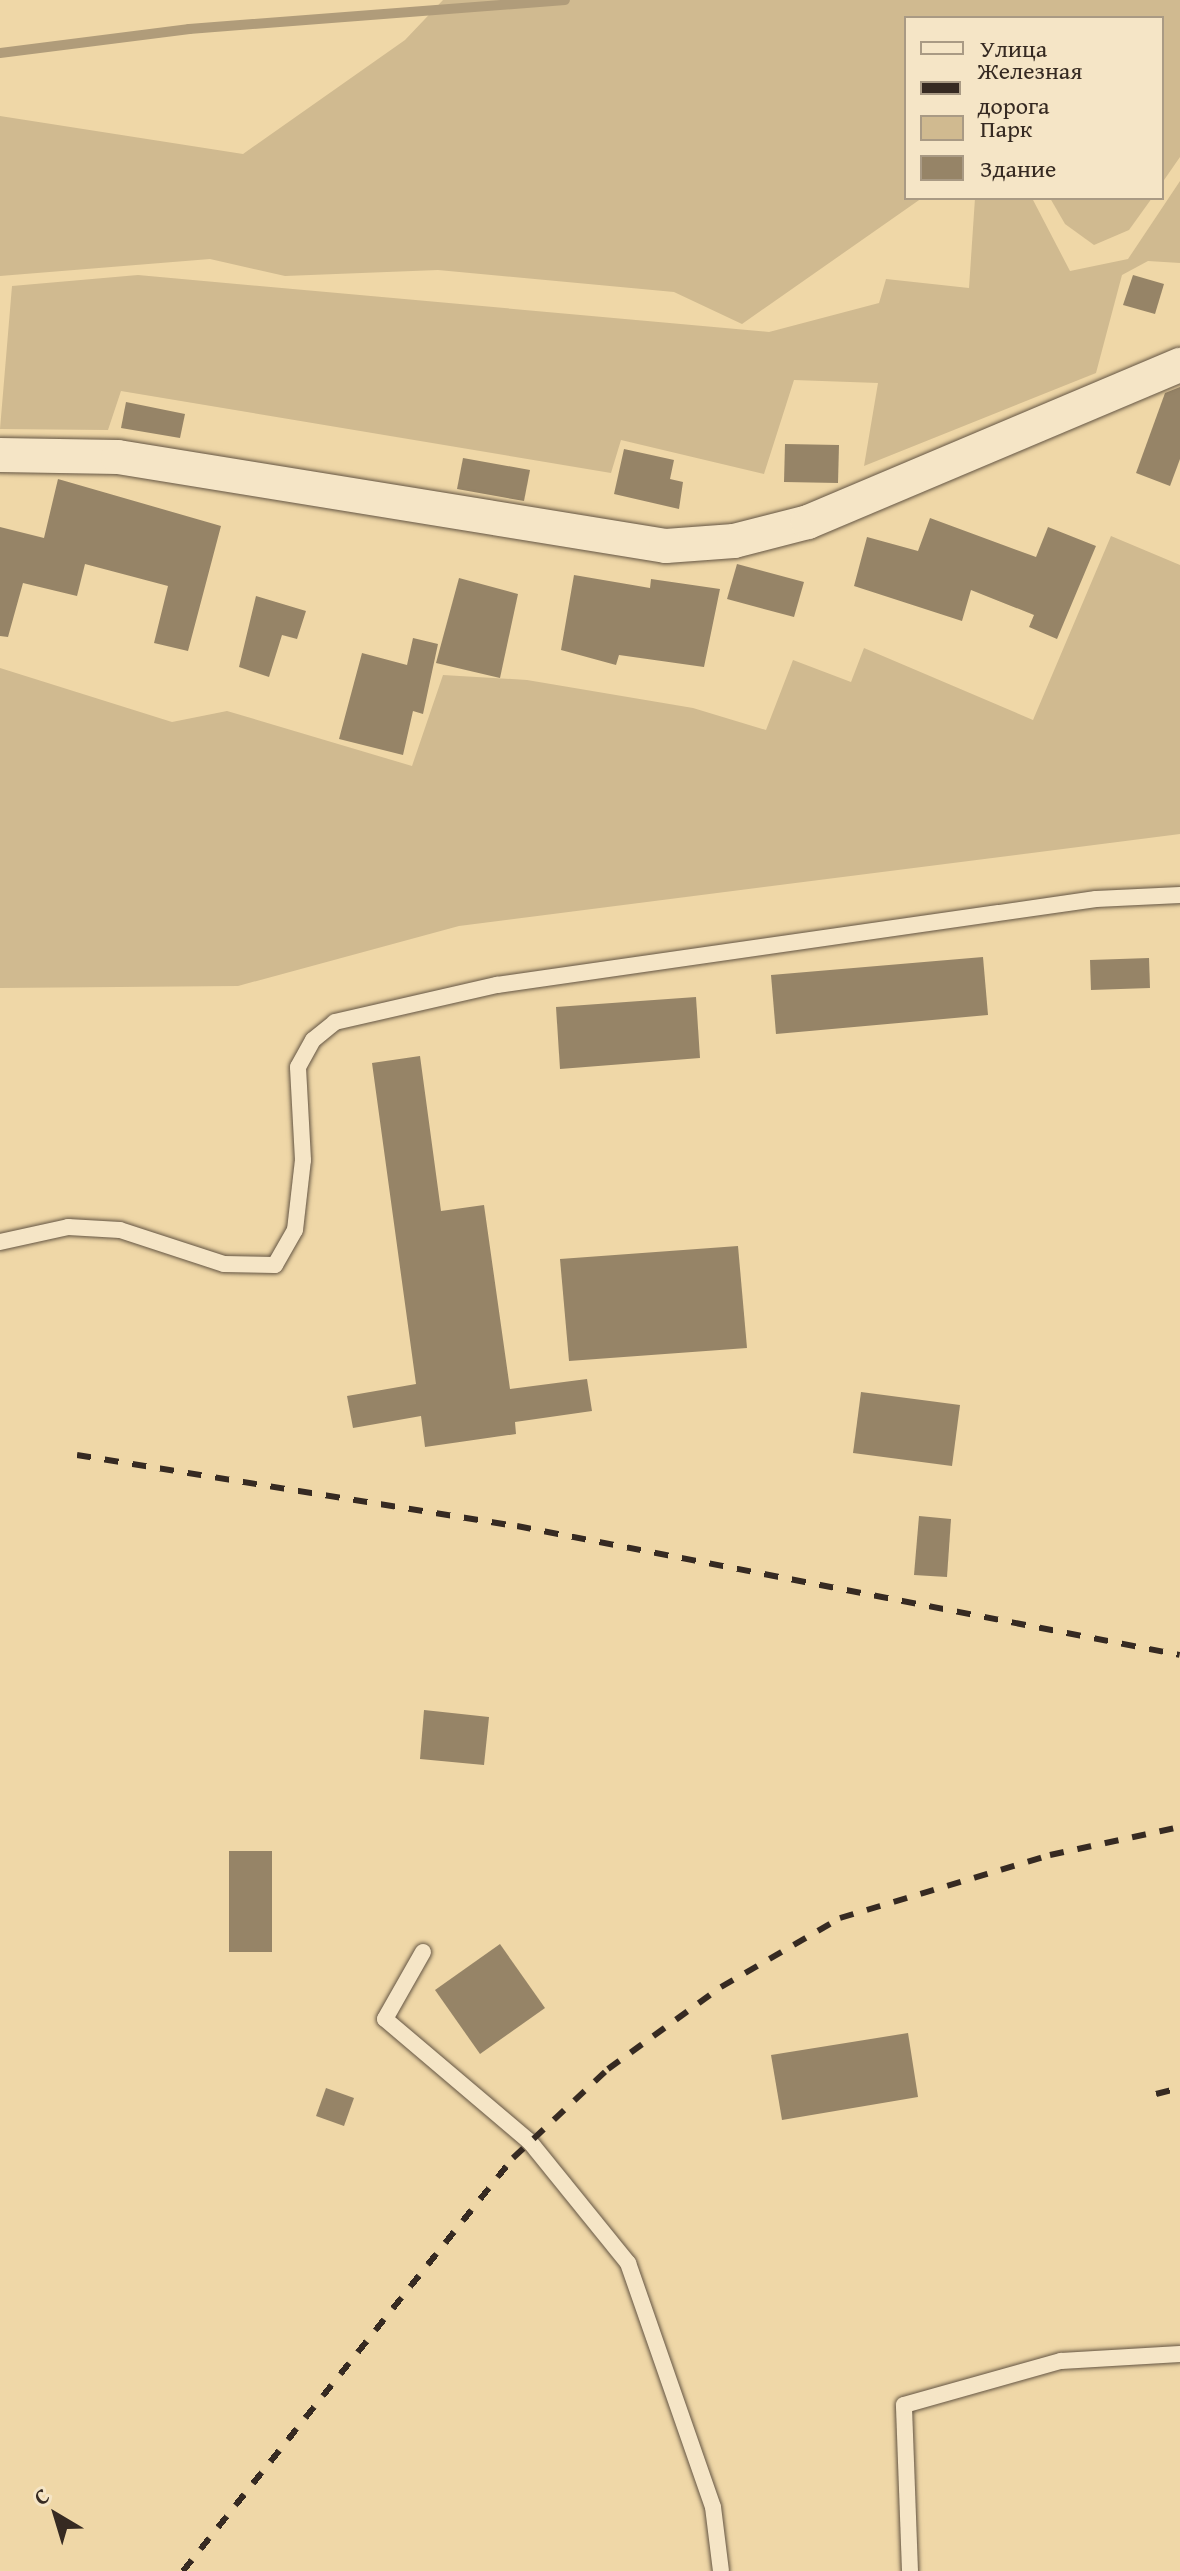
<!DOCTYPE html>
<meta charset="utf-8">
<style>
body{margin:0}
#map{position:relative;width:1180px;height:2571px;overflow:hidden;background:#efd7a7;font-family:"Gentium Book Plus",serif}
div>[style]{position:absolute}
.green>*{inset:0;background:#d0ba90}
.stream>*{height:10px;margin:-5px;padding:0 5px;transform-origin:5px;border-radius:5px;background:#b09c7a}
.building>*{inset:0;background:#968467}
.roads{filter:drop-shadow(0 0 2px #645543) drop-shadow(0 0 2px #645543)}
.service>*{height:16px;margin:-8px;padding:0 8px;transform-origin:8px;border-radius:8px;background:#f5e5c6}
.minor>*{height:34px;margin:-17px;padding:0 17px;transform-origin:17px;border-radius:17px;background:#f5e5c6}
.rail>*{height:6px;margin-top:-3px;transform-origin:0;background:repeating-linear-gradient(90deg,#362a22 0 14px,transparent 0 28px)}
span{translate:-50% -50%;white-space:nowrap;text-align:center;line-height:1.15;-webkit-text-stroke:6px #f5e5c6;paint-order:stroke}
.legend{position:absolute;left:904px;top:16px;width:260px;height:184px;box-sizing:border-box;background:#f5e5c6;border:2px solid #a99a84;margin:0;padding:10px 14px;list-style:none;font-size:24px;color:#362a22}
.legend li{display:flex;align-items:center;gap:16px;height:40px}
.legend b{width:40px;border:2px solid #a99a84}
.north{position:absolute;left:16px;top:2475px;width:80px;height:80px;-webkit-text-stroke:6px #f5e5c6;paint-order:stroke;rotate:322deg;font-size:22px;font-weight:700;line-height:32px;text-align:center;color:#362a22}
.north::after{content:'';display:block;margin:auto;width:28px;height:36px;background:#362a22;clip-path:polygon(50% 0,100% 100%,50% 72%,0 100%)}
</style>
<div id="map">
<div class="green">
<i style="clip-path:polygon(443px 0,1180px 0,1180px 157px,1162px 183px,1162px 18px,906px 18px,906px 198px,922px 198px,742px 324px,674px 292px,438px 270px,285px 276px,210px 259px,0 276px,0 116px,243px 154px,405px 40px)"></i>
<i style="clip-path:polygon(1180px 181px,1180px 263px,1148px 261px,1122px 275px,1096px 373px,864px 466px,878px 383px,794px 380px,764px 474px,621px 440px,611px 473px,121px 391px,108px 430px,0 429px,12px 286px,138px 275px,769px 332px,879px 303px,886px 279px,969px 288px,975px 198px,1032px 198px,1070px 271px,1128px 259px)"></i>
<i style="clip-path:polygon(1050px 198px,1152px 198px,1129px 230px,1094px 245px,1065px 224px)"></i>
<i style="clip-path:polygon(1111px 536px,1180px 565px,1180px 834px,459px 926px,238px 986px,0 988px,0 668px,172px 722px,227px 711px,412px 766px,443px 675px,527px 680px,693px 708px,766px 730px,793px 660px,851px 682px,864px 648px,1033px 720px)"></i>
</div>
<div class="stream">
<i style="left:0;top:53px;width:191px;rotate:-7.2deg"></i>
<i style="left:189px;top:29px;width:377px;rotate:-4.4deg"></i>
</div>
<div class="building">
<i style="clip-path:polygon(1133px 275px,1164px 284px,1155px 314px,1123px 305px)"></i>
<i style="clip-path:polygon(1180px 387px,1180px 459px,1170px 486px,1136px 473px,1165px 393px)"></i>
<i style="clip-path:polygon(126px 402px,185px 414px,180px 438px,121px 428px)"></i>
<i style="clip-path:polygon(785px 444px,839px 445px,838px 483px,784px 482px)"></i>
<i style="clip-path:polygon(624px 449px,674px 460px,670px 479px,683px 482px,679px 509px,614px 494px)"></i>
<i style="clip-path:polygon(463px 458px,530px 470px,524px 501px,457px 489px)"></i>
<i style="clip-path:polygon(58px 479px,221px 526px,188px 651px,154px 643px,168px 586px,85px 564px,77px 596px,23px 583px,8px 637px,0 636px,0 527px,44px 538px)"></i>
<i style="clip-path:polygon(930px 518px,1036px 557px,1048px 527px,1096px 546px,1057px 639px,1029px 627px,1034px 615px,971px 590px,962px 621px,854px 586px,867px 537px,918px 551px)"></i>
<i style="clip-path:polygon(737px 564px,804px 582px,794px 617px,727px 599px)"></i>
<i style="clip-path:polygon(574px 575px,650px 588px,651px 579px,720px 589px,704px 667px,619px 655px,616px 665px,561px 650px)"></i>
<i style="clip-path:polygon(459px 578px,518px 594px,500px 678px,436px 663px)"></i>
<i style="clip-path:polygon(256px 596px,306px 611px,297px 639px,282px 635px,269px 677px,239px 667px)"></i>
<i style="clip-path:polygon(413px 638px,438px 644px,423px 714px,413px 711px,403px 755px,339px 739px,362px 653px,407px 665px)"></i>
<i style="clip-path:polygon(983px 957px,988px 1015px,776px 1034px,771px 975px)"></i>
<i style="clip-path:polygon(1149px 958px,1150px 988px,1091px 990px,1090px 960px)"></i>
<i style="clip-path:polygon(696px 997px,700px 1058px,560px 1069px,556px 1007px)"></i>
<i style="clip-path:polygon(420px 1056px,441px 1211px,484px 1205px,510px 1389px,587px 1379px,592px 1411px,515px 1422px,516px 1434px,425px 1447px,421px 1416px,353px 1428px,347px 1396px,416px 1384px,372px 1063px)"></i>
<i style="clip-path:polygon(738px 1246px,747px 1348px,569px 1361px,560px 1259px)"></i>
<i style="clip-path:polygon(861px 1392px,960px 1405px,952px 1466px,853px 1453px)"></i>
<i style="clip-path:polygon(919px 1516px,951px 1519px,947px 1577px,914px 1575px)"></i>
<i style="clip-path:polygon(424px 1710px,489px 1717px,484px 1765px,420px 1759px)"></i>
<i style="clip-path:polygon(229px 1851px,272px 1851px,272px 1952px,229px 1952px)"></i>
<i style="clip-path:polygon(500px 1944px,545px 2008px,480px 2054px,435px 1990px)"></i>
<i style="clip-path:polygon(908px 2033px,918px 2097px,782px 2120px,771px 2055px)"></i>
<i style="clip-path:polygon(326px 2088px,354px 2098px,344px 2126px,316px 2116px)"></i>
</div>
<div class="roads">
<div class="service">
<i style="left:0;top:1242px;width:70px;rotate:-12.4deg"></i>
<i style="left:68px;top:1227px;width:52px;rotate:3.3deg"></i>
<i style="left:120px;top:1230px;width:109px;rotate:18.1deg"></i>
<i style="left:224px;top:1264px;width:51px;rotate:1.1deg"></i>
<i style="left:275px;top:1265px;width:40px;rotate:-60.3deg"></i>
<i style="left:295px;top:1230px;width:70px;rotate:-83.5deg"></i>
<i style="left:303px;top:1160px;width:93px;rotate:-93.1deg"></i>
<i style="left:298px;top:1067px;width:31px;rotate:-61deg"></i>
<i style="left:313px;top:1040px;width:28px;rotate:-39deg"></i>
<i style="left:335px;top:1022px;width:166px;rotate:-12.9deg"></i>
<i style="left:497px;top:985px;width:605px;rotate:-8.17deg"></i>
<i style="left:1096px;top:899px;width:84px;rotate:-2.7deg"></i>
<i style="left:423px;top:1952px;width:77px;rotate:119.6deg"></i>
<i style="left:385px;top:2019px;width:190px;rotate:40.3deg"></i>
<i style="left:530px;top:2142px;width:156px;rotate:51deg"></i>
<i style="left:628px;top:2263px;width:258px;rotate:70.8deg"></i>
<i style="left:713px;top:2507px;width:64px;rotate:82.9deg"></i>
<i style="left:910px;top:2571px;width:166px;rotate:-92.1deg"></i>
<i style="left:904px;top:2405px;width:163px;rotate:-15.7deg"></i>
<i style="left:1061px;top:2361px;width:119px;rotate:-3.4deg"></i>
</div>
<div class="minor">
<i style="left:0;top:455px;width:118px;rotate:1deg"></i>
<i style="left:118px;top:457px;width:555px;rotate:9.22deg"></i>
<i style="left:666px;top:546px;width:68px;rotate:-4.2deg"></i>
<i style="left:734px;top:541px;width:76px;rotate:-14.4deg"></i>
<i style="left:808px;top:522px;width:404px;rotate:-22.9deg"></i>
</div>
</div>
<div class="rail">
<i style="left:77px;top:1455px;width:446px;rotate:9.2deg"></i>
<i style="left:517px;top:1526px;width:675px;rotate:11.01deg"></i>
<i style="left:1156px;top:2094px;width:25px;rotate:-14deg"></i>
<i style="left:183px;top:2571px;width:529px;rotate:-51.37deg"></i>
<i style="left:513px;top:2158px;width:130px;rotate:-43.1deg"></i>
<i style="left:608px;top:2069px;width:140px;rotate:-36deg"></i>
<i style="left:721px;top:1987px;width:138px;rotate:-30.1deg"></i>
<i style="left:840px;top:1918px;width:219px;rotate:-16.7deg"></i>
<i style="left:1050px;top:1855px;width:133px;rotate:-12.2deg"></i>
</div>
<ul class="legend">
<li><b style="height:10px;background:#f5e5c6"></b>Улица</li>
<li><b style="height:10px;background:#362a22"></b>Железная дорога</li>
<li><b style="height:22px;background:#d0ba90"></b>Парк</li>
<li><b style="height:22px;background:#968467"></b>Здание</li>
</ul>
<div class="north">С</div>
</div>
